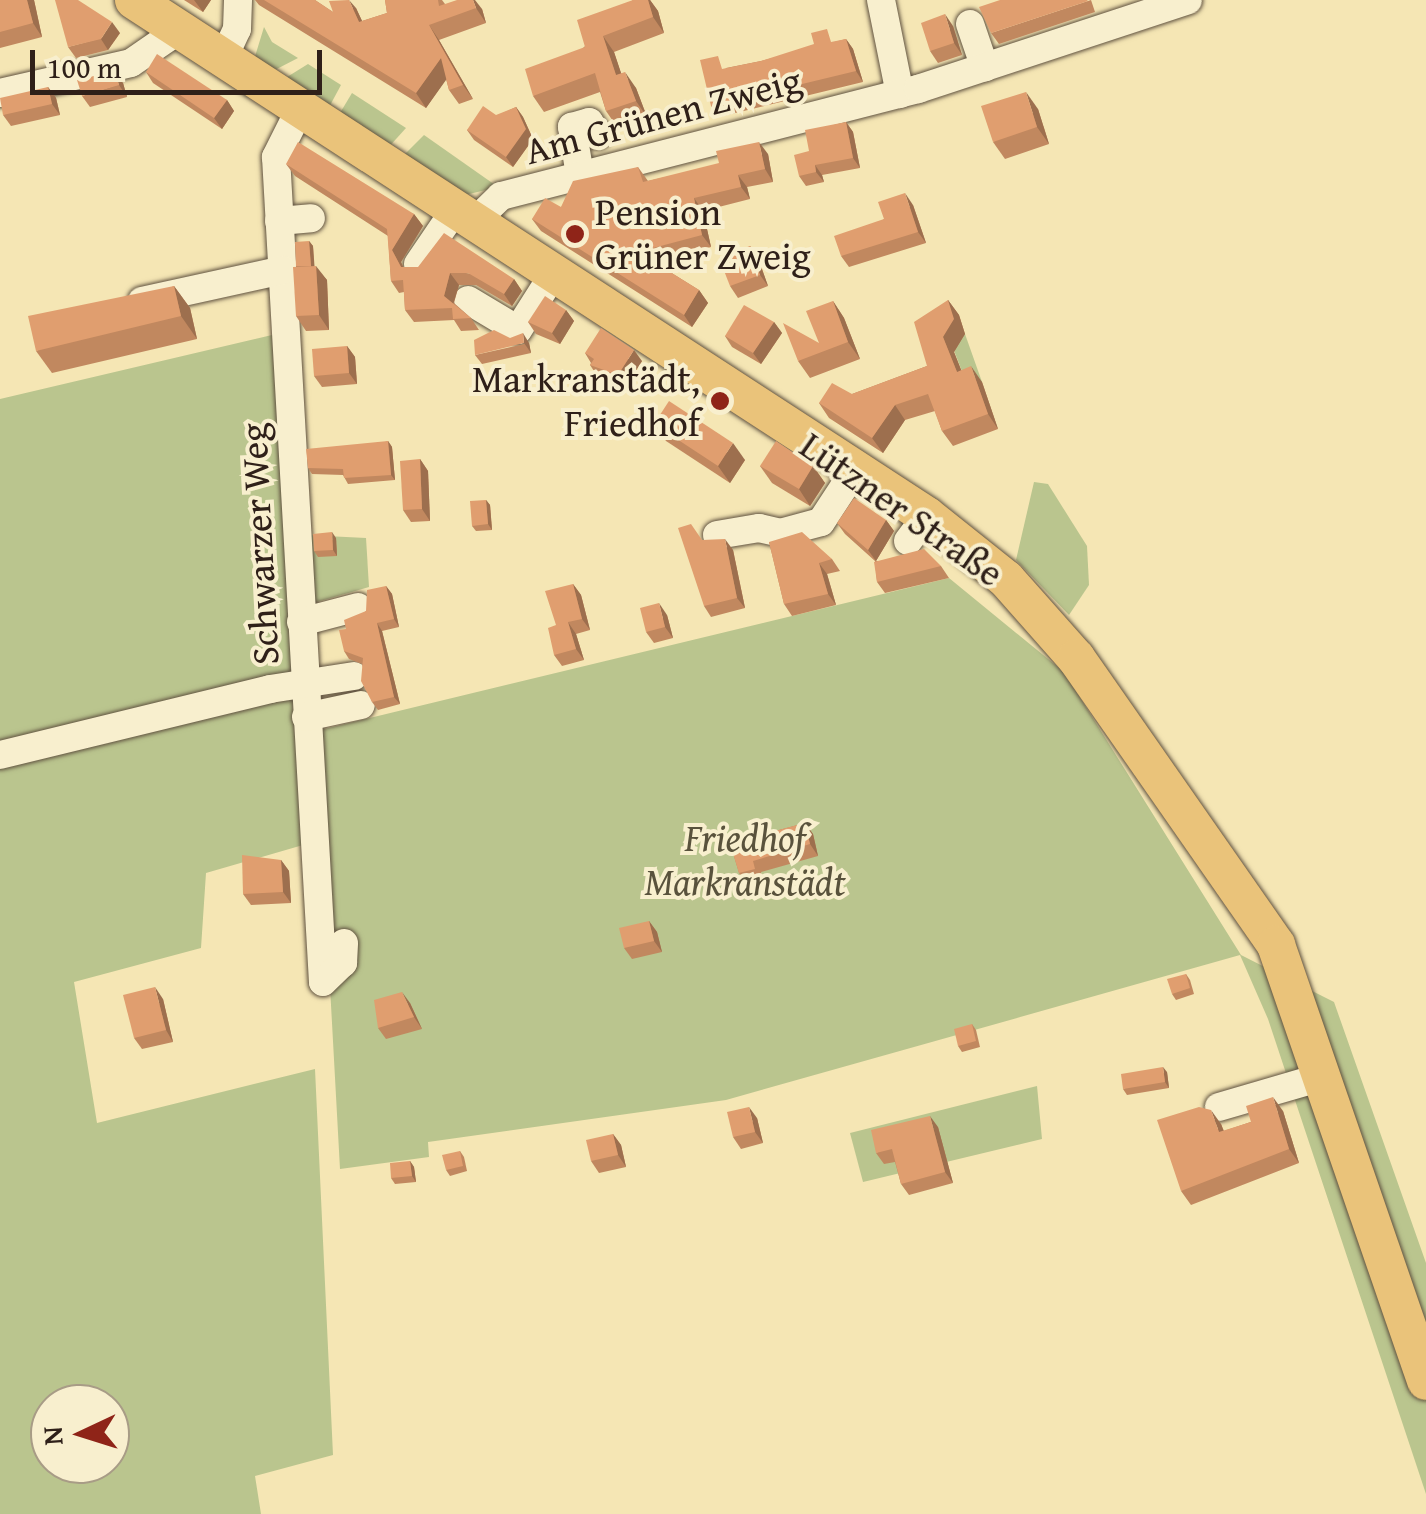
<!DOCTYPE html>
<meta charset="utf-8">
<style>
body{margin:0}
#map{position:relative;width:1426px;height:1514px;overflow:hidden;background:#f5e6b4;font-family:"Gentium Book Plus",serif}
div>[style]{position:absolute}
.green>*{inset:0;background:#bac58e}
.roads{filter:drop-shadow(0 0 2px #605240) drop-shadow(0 0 2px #605240)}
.minor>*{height:28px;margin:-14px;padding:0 14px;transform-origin:14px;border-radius:14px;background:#f8efce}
.major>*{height:38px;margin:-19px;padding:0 19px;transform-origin:19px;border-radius:19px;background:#eac37a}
.wall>*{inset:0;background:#c1885f}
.shaded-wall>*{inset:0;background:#9d6f4e}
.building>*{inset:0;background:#e09e6f}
.dots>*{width:28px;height:28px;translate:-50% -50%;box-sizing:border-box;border:5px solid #f8efce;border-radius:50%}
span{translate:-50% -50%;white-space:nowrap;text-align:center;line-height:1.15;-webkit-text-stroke:8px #f8efce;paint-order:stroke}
.street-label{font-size:38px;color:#2f2019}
.poi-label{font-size:38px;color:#2f2019}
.left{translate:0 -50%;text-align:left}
.right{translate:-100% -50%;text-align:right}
.park-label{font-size:38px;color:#59523c;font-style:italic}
.north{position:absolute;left:30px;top:1384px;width:100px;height:100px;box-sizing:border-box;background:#f8efce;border:2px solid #a89c86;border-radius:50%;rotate:266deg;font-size:28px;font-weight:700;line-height:40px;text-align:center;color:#2f2019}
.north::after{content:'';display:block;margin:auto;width:35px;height:45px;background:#8f2418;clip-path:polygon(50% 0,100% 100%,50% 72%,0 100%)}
.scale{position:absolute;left:30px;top:50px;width:292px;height:45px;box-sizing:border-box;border:5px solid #2f2019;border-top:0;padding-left:12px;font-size:30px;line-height:35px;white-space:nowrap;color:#2f2019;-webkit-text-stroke:8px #f8efce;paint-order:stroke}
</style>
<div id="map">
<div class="green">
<i style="clip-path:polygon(264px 27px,272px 42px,298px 58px,269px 73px,253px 63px)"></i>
<i style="clip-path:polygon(308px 64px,341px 85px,327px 111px,279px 82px)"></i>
<i style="clip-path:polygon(352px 93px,406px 128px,387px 149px,337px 118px)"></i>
<i style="clip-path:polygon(424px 135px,498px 187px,465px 195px,403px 156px)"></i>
<i style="clip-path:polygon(965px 334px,982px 382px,968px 387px,953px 348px)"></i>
<i style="clip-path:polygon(evenodd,272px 335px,303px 845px,206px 873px,201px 948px,74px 982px,97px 1123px,315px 1069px,333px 1455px,255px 1476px,261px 1514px,0 1514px,0 399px,272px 335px,50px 1404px,110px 1404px,110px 1464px,50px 1464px,50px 1404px)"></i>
<i style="clip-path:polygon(1034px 482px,1048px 484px,1087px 546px,1089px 585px,1069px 615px,1016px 560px)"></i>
<i style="clip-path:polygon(306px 535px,366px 538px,369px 587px,310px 604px)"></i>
<i style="clip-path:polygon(949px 578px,1064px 672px,1241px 955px,1334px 1002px,1426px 1263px,1426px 1494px,1268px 1019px,1240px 955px,726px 1100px,428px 1142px,429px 1157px,340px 1169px,316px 731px)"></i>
<i style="clip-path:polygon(1037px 1086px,1042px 1139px,863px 1182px,850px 1133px)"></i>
</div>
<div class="roads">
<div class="minor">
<i style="left:881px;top:0;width:96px;rotate:78.6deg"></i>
<i style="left:970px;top:24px;width:46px;rotate:71.2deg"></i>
<i style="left:223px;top:59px;width:33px;rotate:-65deg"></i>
<i style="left:237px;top:29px;width:29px;rotate:-88deg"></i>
<i style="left:0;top:93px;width:134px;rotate:-12.9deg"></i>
<i style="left:131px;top:63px;width:58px;rotate:-34.5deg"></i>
<i style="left:300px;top:109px;width:54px;rotate:116.6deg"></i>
<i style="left:276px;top:157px;width:826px;rotate:86.74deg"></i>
<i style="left:580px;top:175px;width:49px;rotate:-99.5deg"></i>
<i style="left:572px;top:127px;width:18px;rotate:-16deg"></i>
<i style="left:589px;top:122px;width:16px;rotate:55deg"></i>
<i style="left:279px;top:221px;width:32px;rotate:-5deg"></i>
<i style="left:473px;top:223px;width:39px;rotate:-44deg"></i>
<i style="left:501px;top:196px;width:431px;rotate:-14.4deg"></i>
<i style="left:918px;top:89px;width:284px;rotate:-18.2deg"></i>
<i style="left:418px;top:264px;width:64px;rotate:-55.8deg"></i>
<i style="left:468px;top:300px;width:58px;rotate:31deg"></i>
<i style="left:518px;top:330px;width:67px;rotate:-57.7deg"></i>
<i style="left:142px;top:301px;width:144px;rotate:-12.4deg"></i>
<i style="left:717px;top:535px;width:43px;rotate:-9.5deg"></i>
<i style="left:759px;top:528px;width:22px;rotate:13deg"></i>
<i style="left:780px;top:533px;width:42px;rotate:-15deg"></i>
<i style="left:821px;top:522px;width:62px;rotate:-56.8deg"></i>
<i style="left:908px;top:541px;width:31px;rotate:-53deg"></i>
<i style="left:301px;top:622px;width:59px;rotate:-14.7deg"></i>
<i style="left:306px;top:717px;width:56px;rotate:-12.3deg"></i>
<i style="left:0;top:755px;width:278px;rotate:-13.7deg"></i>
<i style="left:270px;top:689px;width:85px;rotate:-8.8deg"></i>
<i style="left:323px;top:982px;width:28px;rotate:-44deg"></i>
<i style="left:343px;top:963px;width:20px;rotate:-87deg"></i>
<i style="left:1219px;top:1107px;width:110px;rotate:-16.3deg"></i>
</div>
<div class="major">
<i style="left:134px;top:0;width:946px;rotate:33.05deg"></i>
<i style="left:927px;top:516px;width:101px;rotate:38.6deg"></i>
<i style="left:1006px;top:579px;width:106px;rotate:48.5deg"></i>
<i style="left:1076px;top:658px;width:350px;rotate:55.1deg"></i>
<i style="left:1276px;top:945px;width:461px;rotate:71deg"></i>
</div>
</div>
<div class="wall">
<i style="clip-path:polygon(0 0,34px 0,42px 37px,0 48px)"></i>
<i style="clip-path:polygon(184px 0,211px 0,203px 12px)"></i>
<i style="clip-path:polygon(255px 0,315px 0,333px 12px,356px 8px,362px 21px,387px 13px,385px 0,442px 0,445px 4px,482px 9px,486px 23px,439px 40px,473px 99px,459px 104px,449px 90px,446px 79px,426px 108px,259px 5px)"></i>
<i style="clip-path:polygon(633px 0,650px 0,658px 11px,664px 33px,614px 52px,621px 73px,636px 88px,647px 117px,617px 127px,606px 111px,600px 92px,544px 112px,533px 96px)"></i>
<i style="clip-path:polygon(1091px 0,1095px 12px,999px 44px,991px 33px)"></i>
<i style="clip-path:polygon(953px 26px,962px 55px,938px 63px,930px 51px)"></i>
<i style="clip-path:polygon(120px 33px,108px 50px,76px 58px,68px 47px)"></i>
<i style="clip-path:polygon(846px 39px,853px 49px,863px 82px,719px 117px,711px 106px,726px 68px,761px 61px)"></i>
<i style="clip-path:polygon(146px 72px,227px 100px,234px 111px,222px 129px,153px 83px)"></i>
<i style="clip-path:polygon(123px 83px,127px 97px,90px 107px,82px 96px)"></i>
<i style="clip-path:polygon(48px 87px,56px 98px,60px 115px,11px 126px,3px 115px)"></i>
<i style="clip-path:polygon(516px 107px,523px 117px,533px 139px,513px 167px,474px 140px,467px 130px)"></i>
<i style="clip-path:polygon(1038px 109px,1049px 144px,1005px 159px,993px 142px)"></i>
<i style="clip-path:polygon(846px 122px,853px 132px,860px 168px,822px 175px,824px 182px,806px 186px,799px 176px)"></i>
<i style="clip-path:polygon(768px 154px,773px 182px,747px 187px,750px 199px,703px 211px,711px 247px,654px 262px,699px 290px,708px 303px,692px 327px,541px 231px,532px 219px,561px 207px,638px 167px,648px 181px)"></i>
<i style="clip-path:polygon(286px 164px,414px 214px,423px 226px,401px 262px,403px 267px,418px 267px,514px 279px,522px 291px,512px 306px,476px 285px,459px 285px,454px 303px,471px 318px,479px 330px,461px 331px,454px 320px,414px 322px,405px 310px,404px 292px,399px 293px,391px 281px,388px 236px,295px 176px)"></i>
<i style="clip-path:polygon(913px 205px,926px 243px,849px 267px,841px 256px,884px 219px)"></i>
<i style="clip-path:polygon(309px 241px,313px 246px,314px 266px,327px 280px,329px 330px,306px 331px,296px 316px,296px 266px)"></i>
<i style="clip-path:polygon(750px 246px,758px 258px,768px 286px,738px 298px,730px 286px)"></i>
<i style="clip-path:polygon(174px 286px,190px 308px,197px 339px,52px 373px,36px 351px)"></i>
<i style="clip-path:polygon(948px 300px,959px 315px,965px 334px,954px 352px,961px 370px,982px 382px,998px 429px,953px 446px,942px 431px,935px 411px,905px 420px,883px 453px,829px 418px,819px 403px,852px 394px,927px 366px)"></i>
<i style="clip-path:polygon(833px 301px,844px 318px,860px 359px,810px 378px,798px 361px,819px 343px)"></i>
<i style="clip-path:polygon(566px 310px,574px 321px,560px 344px,536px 334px,528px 322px)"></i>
<i style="clip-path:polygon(774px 322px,782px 333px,761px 364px,732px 347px,725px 336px)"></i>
<i style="clip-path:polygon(529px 343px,531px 353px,482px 364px,475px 355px)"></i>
<i style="clip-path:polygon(347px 346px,355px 357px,357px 384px,322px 387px,314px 376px)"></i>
<i style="clip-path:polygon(585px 353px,642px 361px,626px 386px,598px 377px,590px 365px,591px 363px)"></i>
<i style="clip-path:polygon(654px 424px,745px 460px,730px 483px,666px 441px)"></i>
<i style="clip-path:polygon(388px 441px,392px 447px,395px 480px,348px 484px,343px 475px,312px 474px,308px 468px)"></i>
<i style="clip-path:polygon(420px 459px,428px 471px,430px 521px,411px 522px,403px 510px)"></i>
<i style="clip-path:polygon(760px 466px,813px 466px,825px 483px,810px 506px,772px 483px)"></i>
<i style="clip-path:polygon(486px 500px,490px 505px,492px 530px,476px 531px,472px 526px)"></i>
<i style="clip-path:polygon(886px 520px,894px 531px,876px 561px,941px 566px,949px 578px,885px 593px,877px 582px,875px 561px,845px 534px,837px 523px)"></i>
<i style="clip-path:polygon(336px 538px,337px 556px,318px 557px,314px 551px)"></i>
<i style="clip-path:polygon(702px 540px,733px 550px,745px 608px,711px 617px,704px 606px)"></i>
<i style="clip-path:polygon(769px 542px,832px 559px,840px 571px,827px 574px,836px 605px,792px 616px,784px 604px)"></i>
<i style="clip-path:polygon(573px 584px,581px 595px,590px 630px,576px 634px,584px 660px,562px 666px,554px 655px,556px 625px)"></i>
<i style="clip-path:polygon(386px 586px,392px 594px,399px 627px,382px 631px,400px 704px,378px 710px,372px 702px,362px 664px,349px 659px,344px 651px,346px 629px,366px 611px)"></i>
<i style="clip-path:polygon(667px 615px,673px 638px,654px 643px,646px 632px)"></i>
<i style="clip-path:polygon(805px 823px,813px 834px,818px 856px,761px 872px,763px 880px,747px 885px,739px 873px,730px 843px)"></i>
<i style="clip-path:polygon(281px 860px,289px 871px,291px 903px,251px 905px,243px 894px)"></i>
<i style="clip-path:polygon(649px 921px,657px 932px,662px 952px,632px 959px,624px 948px)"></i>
<i style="clip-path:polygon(1186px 974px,1190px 980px,1194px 994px,1176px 1000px,1172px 994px)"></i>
<i style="clip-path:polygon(163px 999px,173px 1042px,142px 1049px,134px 1038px)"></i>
<i style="clip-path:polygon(410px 1003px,422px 1029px,386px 1039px,378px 1028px)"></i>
<i style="clip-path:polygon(972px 1024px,976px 1030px,980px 1047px,962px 1052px,958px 1046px)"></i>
<i style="clip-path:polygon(1167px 1072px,1169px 1088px,1127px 1095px,1123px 1089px)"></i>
<i style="clip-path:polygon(1283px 1111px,1299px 1163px,1191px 1205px,1181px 1191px,1221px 1124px,1224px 1131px)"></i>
<i style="clip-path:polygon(757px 1118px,763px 1143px,741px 1149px,733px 1137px)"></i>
<i style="clip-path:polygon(938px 1127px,953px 1183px,909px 1195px,901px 1184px,895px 1162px,884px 1164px,876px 1153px)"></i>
<i style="clip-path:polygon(613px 1134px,621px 1145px,626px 1167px,599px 1173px,591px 1161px)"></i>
<i style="clip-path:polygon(460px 1151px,464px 1157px,467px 1171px,450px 1176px,446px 1170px)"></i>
<i style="clip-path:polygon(410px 1161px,414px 1167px,416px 1182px,395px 1184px,391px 1178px)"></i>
</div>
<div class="shaded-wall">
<i style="clip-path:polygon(27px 0,34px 0,42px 37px,33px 23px)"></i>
<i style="clip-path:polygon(194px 0,211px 0,203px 12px)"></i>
<i style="clip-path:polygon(349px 0,356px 8px,369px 36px,359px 22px)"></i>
<i style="clip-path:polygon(473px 0,475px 0,482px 9px,486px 23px,476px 8px)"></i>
<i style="clip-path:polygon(648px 0,650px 0,658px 11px,664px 33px,653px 17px)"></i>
<i style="clip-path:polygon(945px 14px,953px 26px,962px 55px,954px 43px)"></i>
<i style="clip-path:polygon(112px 22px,120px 33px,108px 50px,101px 39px)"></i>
<i style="clip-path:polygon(429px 25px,439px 40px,473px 99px,463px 85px)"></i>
<i style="clip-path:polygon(603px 36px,614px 52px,627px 91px,616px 75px)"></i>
<i style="clip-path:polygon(846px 39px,853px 49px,863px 82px,856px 71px)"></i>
<i style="clip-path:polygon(441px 58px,451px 73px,426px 108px,416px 93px)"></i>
<i style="clip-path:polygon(115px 71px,123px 83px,127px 97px,119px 85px)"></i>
<i style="clip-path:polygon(625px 72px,636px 88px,647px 117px,636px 101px)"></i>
<i style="clip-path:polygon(48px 87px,56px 98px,60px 115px,52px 104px)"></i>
<i style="clip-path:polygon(1026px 92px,1038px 109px,1049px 144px,1037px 127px)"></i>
<i style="clip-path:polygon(227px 100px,234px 111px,222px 129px,214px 118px)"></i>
<i style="clip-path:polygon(516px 107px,523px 117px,533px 139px,513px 167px,506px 157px)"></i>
<i style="clip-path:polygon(846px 122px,853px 132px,860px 168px,853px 158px)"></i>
<i style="clip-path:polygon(759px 142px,768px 154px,773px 182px,765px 169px)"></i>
<i style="clip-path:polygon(815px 165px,822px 175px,824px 182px,816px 172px)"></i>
<i style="clip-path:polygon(738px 175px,747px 187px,750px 199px,741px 187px)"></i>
<i style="clip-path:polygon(905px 193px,913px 205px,926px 243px,918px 232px)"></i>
<i style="clip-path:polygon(694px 198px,703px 211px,711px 247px,702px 235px)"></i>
<i style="clip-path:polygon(414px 214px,423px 226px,401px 262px,409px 279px,401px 267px,392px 250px)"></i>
<i style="clip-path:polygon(309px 241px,313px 246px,315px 273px,311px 267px)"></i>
<i style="clip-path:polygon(750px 246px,758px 258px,768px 286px,760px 275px)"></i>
<i style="clip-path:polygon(316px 266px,327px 280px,329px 330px,319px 315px)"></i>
<i style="clip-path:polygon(450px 273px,459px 285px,452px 308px,444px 296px)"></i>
<i style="clip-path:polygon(514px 279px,522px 291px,512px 306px,504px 294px)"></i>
<i style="clip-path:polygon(174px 286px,190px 308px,197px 339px,181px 316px)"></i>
<i style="clip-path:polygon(699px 290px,708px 303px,692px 327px,684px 315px)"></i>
<i style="clip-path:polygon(948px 300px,959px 315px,965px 334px,954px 352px,968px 387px,957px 372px,943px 337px)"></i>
<i style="clip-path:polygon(833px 301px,844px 318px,860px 359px,848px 342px)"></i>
<i style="clip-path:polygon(566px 310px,574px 321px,560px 344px,552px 333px)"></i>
<i style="clip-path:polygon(774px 322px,782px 333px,761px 364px,753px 353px)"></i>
<i style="clip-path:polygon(523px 333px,529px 343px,531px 353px,524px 343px)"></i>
<i style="clip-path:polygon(347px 346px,355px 357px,357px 384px,349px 373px)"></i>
<i style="clip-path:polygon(634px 350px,642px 361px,626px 386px,618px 375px)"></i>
<i style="clip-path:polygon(971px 366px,982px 382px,998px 429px,988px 414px)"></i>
<i style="clip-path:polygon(895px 405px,905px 420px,883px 453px,872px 438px)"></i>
<i style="clip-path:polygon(388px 441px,392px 447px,395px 480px,391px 475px)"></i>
<i style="clip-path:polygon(733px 443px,745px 460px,730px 483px,718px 466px)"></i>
<i style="clip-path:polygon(420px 459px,428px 471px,430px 521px,422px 509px)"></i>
<i style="clip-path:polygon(813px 466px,825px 483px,810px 506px,799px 489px)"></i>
<i style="clip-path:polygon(486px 500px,490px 505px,492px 530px,488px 524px)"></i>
<i style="clip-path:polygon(886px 520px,894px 531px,876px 561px,868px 550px)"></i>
<i style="clip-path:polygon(332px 532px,336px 538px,337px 556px,333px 550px)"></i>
<i style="clip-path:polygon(725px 539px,733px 550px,745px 608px,737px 598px)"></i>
<i style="clip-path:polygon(819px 563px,827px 574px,836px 605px,828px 594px)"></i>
<i style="clip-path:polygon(573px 584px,581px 595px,590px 630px,582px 619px)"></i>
<i style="clip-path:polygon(386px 586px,392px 594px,399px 627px,394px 619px)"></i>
<i style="clip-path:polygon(659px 603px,667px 615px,673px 638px,665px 627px)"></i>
<i style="clip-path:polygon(568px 622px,576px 634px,584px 660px,576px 649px)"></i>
<i style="clip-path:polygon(377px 623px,382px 631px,400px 704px,394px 697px)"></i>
<i style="clip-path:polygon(805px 823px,813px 834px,818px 856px,810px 844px)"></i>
<i style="clip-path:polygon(281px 860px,289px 871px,291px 903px,283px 892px)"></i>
<i style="clip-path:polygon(649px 921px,657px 932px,662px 952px,654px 941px)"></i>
<i style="clip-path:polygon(155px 987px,163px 999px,173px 1042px,166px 1030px)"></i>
<i style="clip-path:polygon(402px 992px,410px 1003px,422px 1029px,414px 1017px)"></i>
<i style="clip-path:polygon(1163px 1067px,1167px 1072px,1169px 1088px,1165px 1082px)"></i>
<i style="clip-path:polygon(1273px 1097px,1283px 1111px,1299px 1163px,1289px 1149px)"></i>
<i style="clip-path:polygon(749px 1107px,757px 1118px,763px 1143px,755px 1132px)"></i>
<i style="clip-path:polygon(1211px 1110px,1221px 1124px,1229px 1146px,1219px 1132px)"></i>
<i style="clip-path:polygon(930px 1116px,938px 1127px,953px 1183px,945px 1172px)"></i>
<i style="clip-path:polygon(613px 1134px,621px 1145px,626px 1167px,618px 1155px)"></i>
<i style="clip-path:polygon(410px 1161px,414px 1167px,416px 1182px,412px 1176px)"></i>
</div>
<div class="building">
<i style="clip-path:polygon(0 0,27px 0,33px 23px,0 32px)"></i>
<i style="clip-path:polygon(55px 0,78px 0,112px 22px,101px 39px,68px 47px)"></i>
<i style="clip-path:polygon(264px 0,315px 0,333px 12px,329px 1px,349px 0,359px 22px,387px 13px,385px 0,438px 0,439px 6px,457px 0,473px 0,476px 8px,429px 25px,463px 85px,449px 90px,441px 58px,416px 93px)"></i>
<i style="clip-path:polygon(633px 0,648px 0,653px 17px,603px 36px,616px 75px,625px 72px,636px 101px,606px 111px,595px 73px,533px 96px,525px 69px,585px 47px,577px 20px)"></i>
<i style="clip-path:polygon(1000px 0,1087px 0,1088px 1px,991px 33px,979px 7px)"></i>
<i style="clip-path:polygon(945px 14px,954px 43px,930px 51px,921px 23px)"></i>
<i style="clip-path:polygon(827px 29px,831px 42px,846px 39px,856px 71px,711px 106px,700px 60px,718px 56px,722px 69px,761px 61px,814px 44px,811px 33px)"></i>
<i style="clip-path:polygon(157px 54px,227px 100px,214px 118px,146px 72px)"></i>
<i style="clip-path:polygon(115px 71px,119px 85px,82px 96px,77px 80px)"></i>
<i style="clip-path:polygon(48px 87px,52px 104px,3px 115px,0 98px)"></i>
<i style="clip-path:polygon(1026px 92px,1037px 127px,993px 142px,981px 106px)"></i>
<i style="clip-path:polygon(483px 106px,496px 115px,516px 107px,526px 129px,506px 157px,467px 130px)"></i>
<i style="clip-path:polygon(846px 122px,853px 158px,815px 165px,816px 172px,799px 176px,794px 155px,809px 151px,805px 130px)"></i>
<i style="clip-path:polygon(298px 142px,414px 214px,392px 250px,401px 267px,418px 267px,444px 233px,514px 279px,504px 294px,468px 273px,450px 273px,444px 296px,471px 318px,453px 319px,452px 308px,405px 310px,403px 280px,391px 281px,387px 229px,286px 164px)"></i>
<i style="clip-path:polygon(759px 142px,765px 169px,738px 175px,741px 187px,694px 198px,702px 235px,638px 252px,699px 290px,684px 315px,532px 219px,545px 198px,561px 207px,573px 181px,638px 167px,643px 182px,719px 163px,716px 151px)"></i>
<i style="clip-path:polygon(905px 193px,918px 232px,841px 256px,834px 236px,884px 219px,878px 202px)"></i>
<i style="clip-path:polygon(309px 241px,311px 266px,296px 266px,295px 242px)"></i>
<i style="clip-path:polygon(750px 246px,760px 275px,730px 286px,719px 258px)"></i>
<i style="clip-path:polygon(316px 266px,319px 315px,296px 316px,293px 267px)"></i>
<i style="clip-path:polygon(174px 286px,181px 316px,36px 351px,28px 316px)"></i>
<i style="clip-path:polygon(545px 296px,566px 310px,552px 333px,528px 322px)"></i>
<i style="clip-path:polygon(948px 300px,954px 319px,943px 337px,957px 372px,971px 366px,988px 414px,942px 431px,928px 394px,895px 405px,872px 438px,819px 403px,832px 383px,852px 394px,927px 366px,914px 322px)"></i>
<i style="clip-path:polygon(833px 301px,848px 342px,798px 361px,783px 323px,819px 343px,806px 311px)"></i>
<i style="clip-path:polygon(744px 305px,774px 322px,753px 353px,725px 336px)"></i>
<i style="clip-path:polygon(601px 328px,634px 350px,618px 375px,590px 365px,594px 359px,585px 353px)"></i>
<i style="clip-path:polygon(494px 330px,510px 338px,523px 333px,524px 343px,475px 355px,474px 340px)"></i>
<i style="clip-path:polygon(347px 346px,349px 373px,314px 376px,312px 349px)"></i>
<i style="clip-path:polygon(669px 401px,733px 443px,718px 466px,654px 424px)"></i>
<i style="clip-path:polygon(388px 441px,391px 475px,344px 478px,343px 469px,308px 468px,306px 449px)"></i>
<i style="clip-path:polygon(776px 441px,813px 466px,799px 489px,760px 466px)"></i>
<i style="clip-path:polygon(420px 459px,422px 509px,403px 510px,400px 461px)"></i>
<i style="clip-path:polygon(854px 498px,886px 520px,868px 550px,837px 523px)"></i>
<i style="clip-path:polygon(486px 500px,488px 524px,472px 526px,470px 501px)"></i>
<i style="clip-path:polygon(691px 524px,702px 540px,725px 539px,737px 598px,704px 606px,678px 528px)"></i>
<i style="clip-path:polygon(332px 532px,333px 550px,314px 551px,313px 534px)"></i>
<i style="clip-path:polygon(802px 532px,832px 559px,819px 563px,828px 594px,784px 604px,769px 542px)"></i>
<i style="clip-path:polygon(924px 549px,941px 566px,877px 582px,874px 562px)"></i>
<i style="clip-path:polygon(573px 584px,582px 619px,568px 622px,576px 649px,554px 655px,548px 628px,556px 625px,545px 591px)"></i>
<i style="clip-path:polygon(386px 586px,394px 619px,377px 623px,394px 697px,372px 702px,361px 681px,363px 658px,344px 651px,339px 630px,346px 629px,344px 620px,366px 611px,367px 590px)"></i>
<i style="clip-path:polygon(659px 603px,665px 627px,646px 632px,640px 608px)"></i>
<i style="clip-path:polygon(805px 823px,810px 844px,753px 861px,755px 869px,739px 873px,730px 843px)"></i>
<i style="clip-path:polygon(242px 855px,281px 860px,283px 892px,243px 894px)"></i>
<i style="clip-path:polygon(649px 921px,654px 941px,624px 948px,619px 928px)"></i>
<i style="clip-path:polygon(1186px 974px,1190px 988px,1172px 994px,1167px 979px)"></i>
<i style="clip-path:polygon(155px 987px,166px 1030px,134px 1038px,123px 995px)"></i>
<i style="clip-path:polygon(402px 992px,414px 1017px,378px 1028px,374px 1000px)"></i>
<i style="clip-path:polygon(972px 1024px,976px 1041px,958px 1046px,954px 1029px)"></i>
<i style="clip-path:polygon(1163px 1067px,1165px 1082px,1123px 1089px,1121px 1074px)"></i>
<i style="clip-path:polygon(1273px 1097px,1289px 1149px,1181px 1191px,1157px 1120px,1199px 1107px,1211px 1110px,1219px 1132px,1251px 1122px,1246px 1106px)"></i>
<i style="clip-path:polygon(749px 1107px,755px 1132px,733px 1137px,727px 1112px)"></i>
<i style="clip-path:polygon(930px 1116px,945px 1172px,901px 1184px,892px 1149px,876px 1153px,871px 1130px)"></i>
<i style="clip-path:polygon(613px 1134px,618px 1155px,591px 1161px,586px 1140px)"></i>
<i style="clip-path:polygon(460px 1151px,463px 1166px,446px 1170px,442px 1155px)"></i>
<i style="clip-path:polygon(410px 1161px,412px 1176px,391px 1178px,390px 1163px)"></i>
</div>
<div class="dots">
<i style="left:575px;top:234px;background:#8f2418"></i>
<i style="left:720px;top:401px;background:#8f2418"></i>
</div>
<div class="street-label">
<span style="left:663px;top:115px;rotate:-15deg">Am Grünen Zweig</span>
<span style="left:902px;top:509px;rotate:35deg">Lützner Straße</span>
<span style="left:259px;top:544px;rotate:-93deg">Schwarzer Weg</span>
</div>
<div class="poi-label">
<span class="left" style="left:595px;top:234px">Pension<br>Grüner Zweig</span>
<span class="right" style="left:700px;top:401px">Markranstädt,<br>Friedhof</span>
</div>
<div class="park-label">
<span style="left:745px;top:860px">Friedhof<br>Markranstädt</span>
</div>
<div class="north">N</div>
<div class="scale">100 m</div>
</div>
